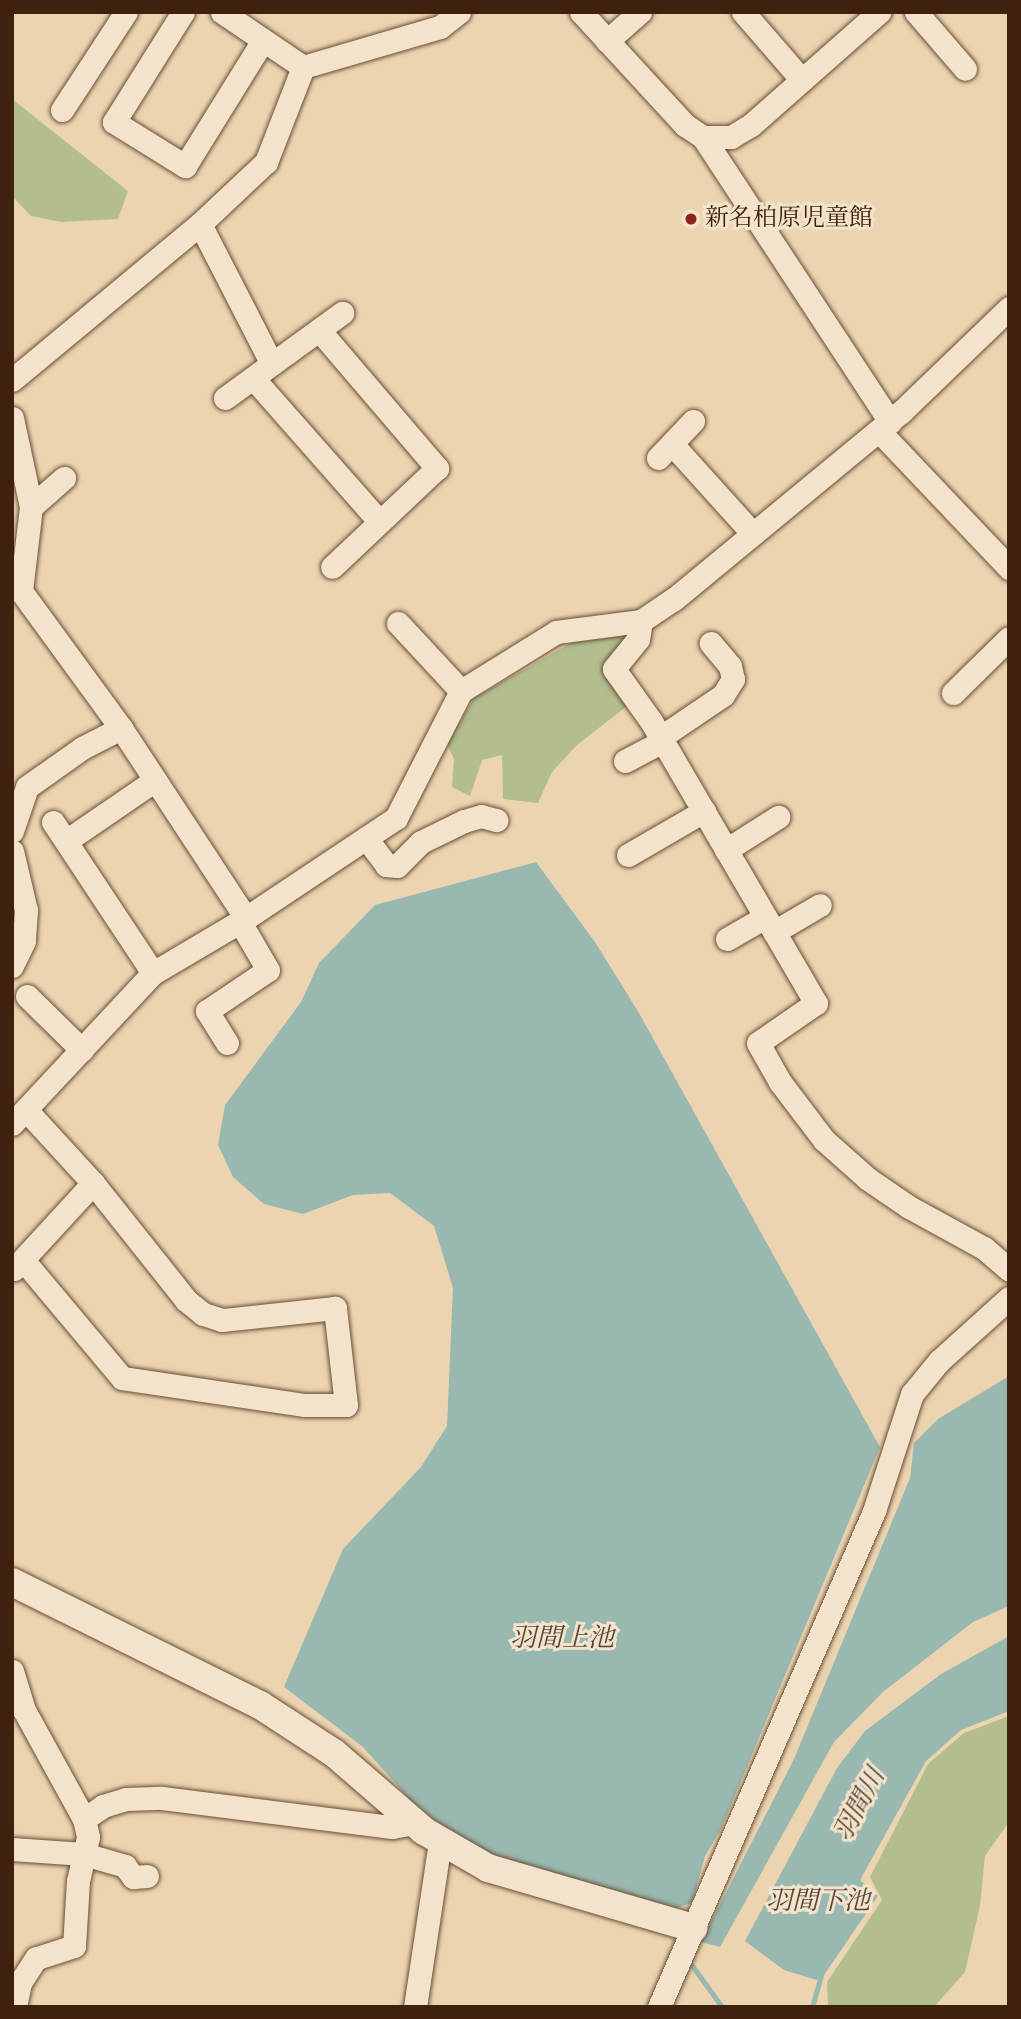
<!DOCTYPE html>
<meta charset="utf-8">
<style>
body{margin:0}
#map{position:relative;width:1021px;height:2019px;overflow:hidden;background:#edd4b0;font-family:"IM FELL English","Noto Serif JP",serif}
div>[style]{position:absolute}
.green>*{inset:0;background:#b3be8f}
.water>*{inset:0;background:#99b8af}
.stream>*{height:5px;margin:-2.5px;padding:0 2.5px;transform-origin:2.5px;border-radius:2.5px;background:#99b8af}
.roads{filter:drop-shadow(0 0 2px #6a4e36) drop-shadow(0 0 2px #6a4e36)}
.minor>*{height:23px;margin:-11.5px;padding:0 11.5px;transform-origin:11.5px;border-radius:11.5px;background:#f3e3cc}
.tertiary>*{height:28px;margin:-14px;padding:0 14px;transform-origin:14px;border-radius:14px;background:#f3e3cc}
.dots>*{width:19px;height:19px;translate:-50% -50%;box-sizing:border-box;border:4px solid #f3e3cc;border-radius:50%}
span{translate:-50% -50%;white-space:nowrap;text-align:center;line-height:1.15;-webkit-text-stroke:6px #f3e3cc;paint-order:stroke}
.poi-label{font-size:24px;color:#3e210e}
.left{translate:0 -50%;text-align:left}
.water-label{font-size:26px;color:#554736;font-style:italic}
.frame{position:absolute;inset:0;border:14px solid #3e210e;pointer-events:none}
</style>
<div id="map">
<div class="green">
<i style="clip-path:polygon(12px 99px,128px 191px,118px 219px,61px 222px,31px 216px,12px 196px)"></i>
<i style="clip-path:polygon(629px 631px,606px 667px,627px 706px,577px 745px,552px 772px,538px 803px,503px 799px,502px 755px,482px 760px,470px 796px,452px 787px,454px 759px,447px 744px,474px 698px,576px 640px)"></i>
<i style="clip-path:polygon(1009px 1716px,1009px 1822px,985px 1856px,980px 1906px,965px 1972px,934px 2007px,828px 2007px,827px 1982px,882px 1900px,870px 1877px,928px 1764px,964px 1733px)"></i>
</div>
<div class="water">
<i style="clip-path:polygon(536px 862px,595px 942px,639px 1013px,880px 1447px,721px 1829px,705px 1856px,692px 1903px,670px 1910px,483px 1858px,413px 1803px,363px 1747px,284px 1687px,343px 1549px,421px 1467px,447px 1426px,453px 1288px,434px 1226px,390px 1193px,353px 1195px,303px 1214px,264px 1204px,233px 1177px,218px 1145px,225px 1105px,301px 1002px,319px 963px,375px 905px)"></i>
<i style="clip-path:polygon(1009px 1376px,1009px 1606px,973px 1622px,883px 1692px,834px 1742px,720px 1947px,701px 1942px,794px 1759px,910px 1478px,914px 1443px,938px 1419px)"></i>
<i style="clip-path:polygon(1009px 1636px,1009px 1711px,961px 1730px,926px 1761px,860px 1880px,878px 1896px,820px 1981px,784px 1970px,745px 1941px,837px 1768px,865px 1731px,941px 1674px)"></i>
</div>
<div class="stream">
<i style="left:688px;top:1960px;width:58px;rotate:54.1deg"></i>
<i style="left:812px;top:2007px;width:32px;rotate:-74deg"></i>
</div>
<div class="roads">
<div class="minor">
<i style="left:183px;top:12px;width:130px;rotate:122.1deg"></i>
<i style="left:114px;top:122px;width:84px;rotate:31.8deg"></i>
<i style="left:185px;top:166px;width:148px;rotate:-58.2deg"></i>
<i style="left:222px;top:12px;width:98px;rotate:34.2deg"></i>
<i style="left:581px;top:12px;width:154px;rotate:47.4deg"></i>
<i style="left:685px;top:125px;width:22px;rotate:34deg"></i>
<i style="left:703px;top:137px;width:28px"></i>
<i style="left:731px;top:137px;width:23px;rotate:-31deg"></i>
<i style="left:751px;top:125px;width:171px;rotate:-41.4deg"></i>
<i style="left:743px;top:12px;width:90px;rotate:49.1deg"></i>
<i style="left:916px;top:12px;width:75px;rotate:49.3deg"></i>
<i style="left:607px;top:41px;width:44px;rotate:-41.3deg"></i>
<i style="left:62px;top:110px;width:117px;rotate:-56.9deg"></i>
<i style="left:703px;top:137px;width:341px;rotate:56.7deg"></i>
<i style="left:200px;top:224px;width:157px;rotate:62.8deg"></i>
<i style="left:319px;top:330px;width:182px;rotate:49.5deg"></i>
<i style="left:437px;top:468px;width:144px;rotate:136.7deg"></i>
<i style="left:253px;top:378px;width:189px;rotate:48.6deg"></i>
<i style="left:12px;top:380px;width:244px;rotate:-39.7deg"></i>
<i style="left:200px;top:224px;width:91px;rotate:-43.2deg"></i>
<i style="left:266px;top:162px;width:102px;rotate:-68.7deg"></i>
<i style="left:303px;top:67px;width:143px;rotate:-16.3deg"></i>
<i style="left:440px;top:27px;width:24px;rotate:-38deg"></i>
<i style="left:225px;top:398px;width:145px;rotate:-36deg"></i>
<i style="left:12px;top:418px;width:91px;rotate:77.9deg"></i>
<i style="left:31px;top:507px;width:85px;rotate:96.8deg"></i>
<i style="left:21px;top:591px;width:170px;rotate:53.9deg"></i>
<i style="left:121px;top:728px;width:227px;rotate:56.7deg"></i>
<i style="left:879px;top:431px;width:189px;rotate:46.5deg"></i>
<i style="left:672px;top:444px;width:121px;rotate:48deg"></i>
<i style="left:658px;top:458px;width:51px;rotate:-46.6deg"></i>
<i style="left:31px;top:507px;width:44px;rotate:-41.3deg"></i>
<i style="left:641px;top:621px;width:18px;rotate:99deg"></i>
<i style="left:638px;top:639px;width:38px;rotate:129deg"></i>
<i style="left:614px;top:669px;width:64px;rotate:54.6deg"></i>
<i style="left:651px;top:721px;width:327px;rotate:59.7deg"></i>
<i style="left:816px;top:1003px;width:70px;rotate:145.4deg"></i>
<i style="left:758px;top:1043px;width:45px;rotate:60.6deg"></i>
<i style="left:780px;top:1082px;width:73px;rotate:52.8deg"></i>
<i style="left:824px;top:1140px;width:59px;rotate:41.6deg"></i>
<i style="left:868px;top:1179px;width:50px;rotate:34.3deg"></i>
<i style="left:909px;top:1207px;width:85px;rotate:28.7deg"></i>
<i style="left:984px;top:1248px;width:33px;rotate:41deg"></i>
<i style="left:398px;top:623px;width:93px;rotate:47.2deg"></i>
<i style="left:953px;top:693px;width:78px;rotate:-44.5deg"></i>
<i style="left:661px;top:737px;width:75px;rotate:-34.1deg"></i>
<i style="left:723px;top:695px;width:19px;rotate:-58deg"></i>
<i style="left:733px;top:679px;width:13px;rotate:-103deg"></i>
<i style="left:730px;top:666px;width:30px;rotate:-130deg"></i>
<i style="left:625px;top:761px;width:43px;rotate:-27.8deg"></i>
<i style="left:53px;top:822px;width:181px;rotate:56.5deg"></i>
<i style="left:12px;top:831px;width:46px;rotate:-71.2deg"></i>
<i style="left:27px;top:787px;width:67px;rotate:-35.3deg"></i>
<i style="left:82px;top:748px;width:44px;rotate:-27.1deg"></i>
<i style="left:366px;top:838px;width:34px;rotate:53deg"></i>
<i style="left:386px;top:865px;width:11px;rotate:5deg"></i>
<i style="left:397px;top:866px;width:34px;rotate:-45deg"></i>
<i style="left:421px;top:842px;width:48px;rotate:-26deg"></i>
<i style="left:464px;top:821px;width:18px;rotate:-16deg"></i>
<i style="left:481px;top:816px;width:16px;rotate:15deg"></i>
<i style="left:66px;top:841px;width:108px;rotate:-34.4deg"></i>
<i style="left:726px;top:850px;width:62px;rotate:-32.4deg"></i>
<i style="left:12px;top:851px;width:61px;rotate:76.7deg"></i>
<i style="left:26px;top:910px;width:31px;rotate:94deg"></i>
<i style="left:24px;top:941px;width:28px;rotate:116deg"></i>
<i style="left:628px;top:855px;width:88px;rotate:-30.1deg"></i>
<i style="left:774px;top:932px;width:53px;rotate:-30.4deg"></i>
<i style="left:727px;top:939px;width:44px;rotate:-30.1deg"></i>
<i style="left:27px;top:996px;width:77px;rotate:44.5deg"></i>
<i style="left:227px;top:1043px;width:38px;rotate:-122deg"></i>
<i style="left:207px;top:1011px;width:73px;rotate:-33.9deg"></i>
<i style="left:268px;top:970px;width:56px;rotate:-120.3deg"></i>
<i style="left:12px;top:1124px;width:207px;rotate:-47deg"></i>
<i style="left:153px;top:973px;width:108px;rotate:-30.6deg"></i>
<i style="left:246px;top:918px;width:180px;rotate:-33.7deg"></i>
<i style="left:396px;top:818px;width:143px;rotate:-62.9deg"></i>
<i style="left:461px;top:691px;width:112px;rotate:-31.8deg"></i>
<i style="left:556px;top:632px;width:86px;rotate:-7.4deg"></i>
<i style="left:641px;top:621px;width:40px;rotate:-34deg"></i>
<i style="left:674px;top:599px;width:294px;rotate:-39.5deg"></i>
<i style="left:901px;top:412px;width:150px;rotate:-43.9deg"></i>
<i style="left:23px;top:1260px;width:154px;rotate:50deg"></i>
<i style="left:122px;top:1378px;width:185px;rotate:8.4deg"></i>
<i style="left:305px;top:1405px;width:41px"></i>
<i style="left:346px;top:1405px;width:98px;rotate:-96.5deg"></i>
<i style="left:335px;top:1308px;width:114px;rotate:173.9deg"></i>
<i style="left:222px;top:1320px;width:20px;rotate:-162deg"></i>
<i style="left:203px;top:1314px;width:22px;rotate:-141deg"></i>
<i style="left:186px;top:1300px;width:149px;rotate:-128.5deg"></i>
<i style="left:93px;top:1183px;width:99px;rotate:-132.5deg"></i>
<i style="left:14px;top:1269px;width:117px;rotate:-47.4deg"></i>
<i style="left:12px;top:1671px;width:41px;rotate:72.9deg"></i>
<i style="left:24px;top:1710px;width:124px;rotate:61.2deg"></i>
<i style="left:84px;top:1819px;width:18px;rotate:77deg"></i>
<i style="left:88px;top:1837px;width:45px;rotate:102.8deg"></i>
<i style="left:78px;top:1881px;width:65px;rotate:93.5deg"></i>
<i style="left:74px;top:1946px;width:40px;rotate:162deg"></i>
<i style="left:36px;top:1958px;width:30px;rotate:123deg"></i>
<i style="left:20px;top:1983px;width:25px;rotate:102deg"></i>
<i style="left:84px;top:1819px;width:23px;rotate:-34deg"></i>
<i style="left:103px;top:1806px;width:24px;rotate:-17deg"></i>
<i style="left:126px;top:1799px;width:36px;rotate:-2deg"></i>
<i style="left:162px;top:1798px;width:232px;rotate:7.2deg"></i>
<i style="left:392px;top:1827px;width:23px;rotate:-10deg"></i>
<i style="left:12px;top:1849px;width:72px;rotate:4deg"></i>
<i style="left:84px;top:1854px;width:43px;rotate:16.3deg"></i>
<i style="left:125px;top:1866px;width:14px;rotate:54deg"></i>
<i style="left:133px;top:1877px;width:14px;rotate:-4deg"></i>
<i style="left:415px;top:2007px;width:167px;rotate:-81.4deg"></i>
<i style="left:659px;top:2007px;width:541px;rotate:-66.56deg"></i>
<i style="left:874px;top:1511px;width:123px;rotate:-72deg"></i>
<i style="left:912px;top:1394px;width:43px;rotate:-50.7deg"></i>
<i style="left:939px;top:1361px;width:94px;rotate:-42deg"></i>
</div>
<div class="tertiary">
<i style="left:12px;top:1582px;width:277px;rotate:26.4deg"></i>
<i style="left:260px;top:1705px;width:88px;rotate:33deg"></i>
<i style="left:334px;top:1753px;width:119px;rotate:40.9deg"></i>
<i style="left:424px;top:1831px;width:74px;rotate:30deg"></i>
<i style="left:488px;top:1868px;width:214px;rotate:16.3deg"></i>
</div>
</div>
<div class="dots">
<i style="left:691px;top:219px;background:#8f2418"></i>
</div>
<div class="poi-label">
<span class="left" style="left:705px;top:219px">新名柏原児童館</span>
</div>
<div class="water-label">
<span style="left:562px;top:1639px">羽間上池</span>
<span style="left:860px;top:1805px;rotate:-62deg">羽間川</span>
<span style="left:818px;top:1902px">羽間下池</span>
</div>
<div class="frame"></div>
</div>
